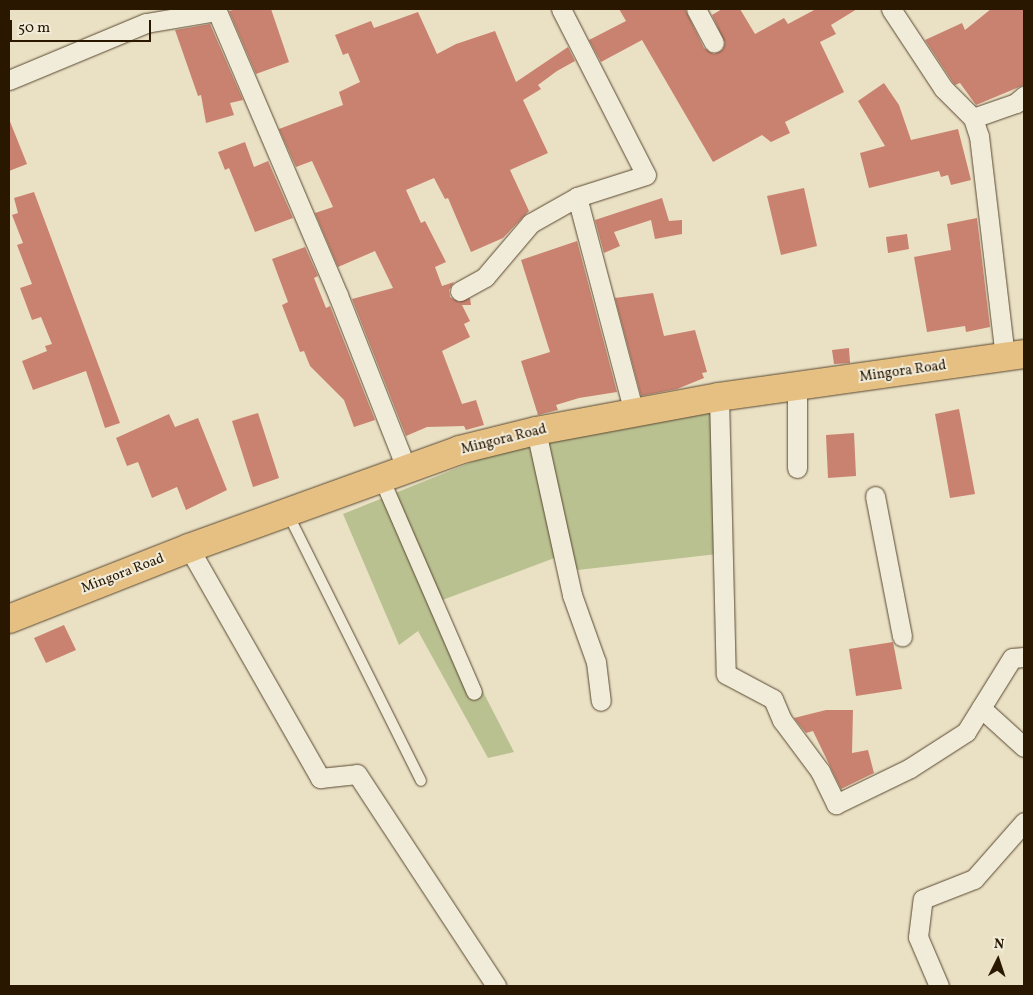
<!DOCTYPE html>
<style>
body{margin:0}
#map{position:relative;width:1033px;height:995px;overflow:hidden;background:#eae0c4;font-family:Vollkorn,serif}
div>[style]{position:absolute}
.green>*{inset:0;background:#bac191}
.building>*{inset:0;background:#ca8270}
.roads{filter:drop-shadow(0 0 1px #594931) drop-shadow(0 0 1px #594931)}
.service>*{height:10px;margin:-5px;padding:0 5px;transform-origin:5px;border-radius:5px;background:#f1ebd9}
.pedestrian>*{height:15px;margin:-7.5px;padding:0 7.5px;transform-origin:7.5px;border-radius:7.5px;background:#f1ebd9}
.minor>*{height:19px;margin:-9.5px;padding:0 9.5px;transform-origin:9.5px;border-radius:9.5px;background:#f1ebd9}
.primary>*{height:28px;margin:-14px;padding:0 14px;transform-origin:14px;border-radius:14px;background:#e5c082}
span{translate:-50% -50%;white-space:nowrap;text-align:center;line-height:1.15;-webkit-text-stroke:4px #f1ebd9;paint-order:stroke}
.street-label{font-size:14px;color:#291700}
.frame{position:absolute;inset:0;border:10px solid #291700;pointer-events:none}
.north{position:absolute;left:973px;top:935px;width:50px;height:50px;-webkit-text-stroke:4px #f1ebd9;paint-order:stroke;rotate:4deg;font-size:14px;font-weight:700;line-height:20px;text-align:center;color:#291700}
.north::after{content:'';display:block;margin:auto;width:18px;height:22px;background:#291700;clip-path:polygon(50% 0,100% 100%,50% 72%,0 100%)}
.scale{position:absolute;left:10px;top:20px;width:141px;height:22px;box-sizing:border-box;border:2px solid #291700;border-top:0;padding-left:6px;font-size:15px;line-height:18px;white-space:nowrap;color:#291700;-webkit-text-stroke:4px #f1ebd9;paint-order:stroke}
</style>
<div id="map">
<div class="green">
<i style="clip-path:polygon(719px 397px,717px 554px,578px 570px,565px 554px,437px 602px,514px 752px,488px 758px,418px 631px,399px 645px,343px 514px,482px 458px)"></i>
</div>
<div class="building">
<i style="clip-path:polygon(237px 9px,271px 9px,289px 62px,256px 74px,229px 11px)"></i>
<i style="clip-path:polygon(619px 9px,685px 9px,704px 48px,714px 54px,723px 49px,725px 43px,712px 15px,722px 9px,740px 9px,755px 34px,784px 18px,788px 24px,816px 9px,857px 9px,831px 25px,836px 34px,820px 42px,844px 92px,785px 122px,790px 133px,771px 142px,762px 135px,713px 162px,642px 40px,601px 62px,589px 40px,626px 21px)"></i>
<i style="clip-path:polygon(991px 9px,1024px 9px,1024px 85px,976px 105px,960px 83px,955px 85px,952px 81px,925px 40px,962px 23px,965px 30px)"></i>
<i style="clip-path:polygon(418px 12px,437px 54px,456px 44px,495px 31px,516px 82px,568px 47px,575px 61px,557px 71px,538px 85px,541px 89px,523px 100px,548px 153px,510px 170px,529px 211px,503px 238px,471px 252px,448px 198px,445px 199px,434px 178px,406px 190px,421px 223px,425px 221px,446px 262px,435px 267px,442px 286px,454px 282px,449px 290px,450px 297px,459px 302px,470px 298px,471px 305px,462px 305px,470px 321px,464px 324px,470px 337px,442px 351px,462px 404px,476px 400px,484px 425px,466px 430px,464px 426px,427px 427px,406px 436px,352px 299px,393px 288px,375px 251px,338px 267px,315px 213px,333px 207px,312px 161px,296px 167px,279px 129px,343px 105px,339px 92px,360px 82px,348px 53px,343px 55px,335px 35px,371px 21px,374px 28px)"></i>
<i style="clip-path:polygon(210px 24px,243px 100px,230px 103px,234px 115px,206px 123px,201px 95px,198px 96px,175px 30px)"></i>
<i style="clip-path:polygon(884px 83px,899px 105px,911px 140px,958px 129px,971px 180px,951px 185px,948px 175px,941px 177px,939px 171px,869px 188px,860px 153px,885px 146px,858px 101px)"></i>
<i style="clip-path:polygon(9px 119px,27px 164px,9px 171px)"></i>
<i style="clip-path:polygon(245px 142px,254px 167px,268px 161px,293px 218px,255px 232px,229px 168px,225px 170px,218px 152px)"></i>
<i style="clip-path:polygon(804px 188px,817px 246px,781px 255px,767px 196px)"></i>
<i style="clip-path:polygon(34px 192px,120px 423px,105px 428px,86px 371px,33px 390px,22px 361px,47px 351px,45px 346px,52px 344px,41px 317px,32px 320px,20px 288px,32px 284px,17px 245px,23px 243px,12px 215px,18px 213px,14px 198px)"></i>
<i style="clip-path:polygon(662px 198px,669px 221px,682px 220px,682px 234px,655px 239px,651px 220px,614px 232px,620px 246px,604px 253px,595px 220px)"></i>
<i style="clip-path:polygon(977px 218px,990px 327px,966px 332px,965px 326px,927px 332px,914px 257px,951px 250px,947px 224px)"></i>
<i style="clip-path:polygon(907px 234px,909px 249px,888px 253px,886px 237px)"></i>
<i style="clip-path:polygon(577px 241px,617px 392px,579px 398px,556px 405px,558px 410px,538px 415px,521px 361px,550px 352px,521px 260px)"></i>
<i style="clip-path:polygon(305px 247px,318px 276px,314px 278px,326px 308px,330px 306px,375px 420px,354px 427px,344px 400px,310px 366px,304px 351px,300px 352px,282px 305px,288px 302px,272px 259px)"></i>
<i style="clip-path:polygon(653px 293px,664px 336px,695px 330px,707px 372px,702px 373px,704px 378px,677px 389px,641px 396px,615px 298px)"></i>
<i style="clip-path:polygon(849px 348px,850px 363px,834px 364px,832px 350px)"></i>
<i style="clip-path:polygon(959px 409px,975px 494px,950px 498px,935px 414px)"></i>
<i style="clip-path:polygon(258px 413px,279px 478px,253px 487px,232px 421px)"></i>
<i style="clip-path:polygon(169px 414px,175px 427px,198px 418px,227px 490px,186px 510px,177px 487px,152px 498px,138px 462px,127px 466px,116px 438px)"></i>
<i style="clip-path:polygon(854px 433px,856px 476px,828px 478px,826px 435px)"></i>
<i style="clip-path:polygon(64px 625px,76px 650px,46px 663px,34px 638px)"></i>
<i style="clip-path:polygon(893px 642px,902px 689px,856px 696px,849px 649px)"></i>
<i style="clip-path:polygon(826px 710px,853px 710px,852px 753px,868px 750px,874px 773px,841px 789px,813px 731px,806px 733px,794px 718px)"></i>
</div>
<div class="roads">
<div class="service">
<i style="left:288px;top:514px;width:298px;rotate:63.5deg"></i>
</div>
<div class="pedestrian">
<i style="left:381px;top:478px;width:233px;rotate:66.5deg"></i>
</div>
<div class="minor">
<i style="left:216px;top:9px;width:311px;rotate:66.9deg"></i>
<i style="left:338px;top:295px;width:186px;rotate:68.5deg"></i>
<i style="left:561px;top:9px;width:186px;rotate:62.9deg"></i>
<i style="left:646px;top:175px;width:72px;rotate:162.3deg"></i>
<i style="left:577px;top:197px;width:223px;rotate:75.2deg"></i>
<i style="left:696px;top:9px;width:38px;rotate:62deg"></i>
<i style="left:891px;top:9px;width:95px;rotate:56.6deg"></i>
<i style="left:943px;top:88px;width:42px;rotate:45deg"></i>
<i style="left:973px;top:118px;width:19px;rotate:72deg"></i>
<i style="left:979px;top:136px;width:224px;rotate:83.3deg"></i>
<i style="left:9px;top:80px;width:148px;rotate:-22.6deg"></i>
<i style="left:146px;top:23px;width:72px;rotate:-9.6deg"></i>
<i style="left:973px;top:118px;width:46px;rotate:-19.2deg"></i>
<i style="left:1016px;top:103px;width:11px;rotate:-41deg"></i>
<i style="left:460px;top:291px;width:29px;rotate:-29deg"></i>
<i style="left:485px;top:277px;width:71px;rotate:-49.6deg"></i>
<i style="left:531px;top:223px;width:53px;rotate:-29.5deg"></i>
<i style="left:797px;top:386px;width:82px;rotate:90deg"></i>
<i style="left:719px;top:397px;width:277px;rotate:88.6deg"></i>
<i style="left:726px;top:674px;width:53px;rotate:28deg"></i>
<i style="left:773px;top:699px;width:23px;rotate:67deg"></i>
<i style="left:782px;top:720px;width:64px;rotate:53.3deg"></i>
<i style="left:820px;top:771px;width:37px;rotate:64deg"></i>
<i style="left:836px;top:804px;width:82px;rotate:-25.9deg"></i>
<i style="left:910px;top:768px;width:67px;rotate:-32.7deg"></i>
<i style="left:966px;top:732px;width:87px;rotate:-58.1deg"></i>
<i style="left:1012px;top:658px;width:12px;rotate:-5deg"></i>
<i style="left:536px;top:431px;width:168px;rotate:77.6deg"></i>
<i style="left:572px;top:595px;width:71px;rotate:70.3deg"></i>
<i style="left:596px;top:662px;width:39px;rotate:83deg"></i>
<i style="left:875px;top:496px;width:143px;rotate:79.1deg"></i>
<i style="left:189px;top:548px;width:265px;rotate:60.3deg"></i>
<i style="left:320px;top:778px;width:37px;rotate:-6deg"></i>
<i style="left:357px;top:774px;width:254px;rotate:56.7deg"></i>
<i style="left:981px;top:708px;width:58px;rotate:42.2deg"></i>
<i style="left:939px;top:986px;width:53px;rotate:-113.2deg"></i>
<i style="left:918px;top:937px;width:38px;rotate:-83deg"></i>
<i style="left:923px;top:899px;width:55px;rotate:-21.4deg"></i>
<i style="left:974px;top:879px;width:76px;rotate:-48.7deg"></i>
</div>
<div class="primary">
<i style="left:9px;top:619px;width:193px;rotate:-21.5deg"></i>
<i style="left:189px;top:548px;width:287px;rotate:-19.9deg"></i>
<i style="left:459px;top:450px;width:79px;rotate:-13.9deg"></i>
<i style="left:536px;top:431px;width:186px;rotate:-10.5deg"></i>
<i style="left:719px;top:397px;width:308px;rotate:-8deg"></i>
</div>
</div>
<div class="street-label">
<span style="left:903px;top:372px;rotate:-8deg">Mingora Road</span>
<span style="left:504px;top:440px;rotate:-14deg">Mingora Road</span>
<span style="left:123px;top:574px;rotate:-21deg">Mingora Road</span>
</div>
<div class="frame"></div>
<div class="north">N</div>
<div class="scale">50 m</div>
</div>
